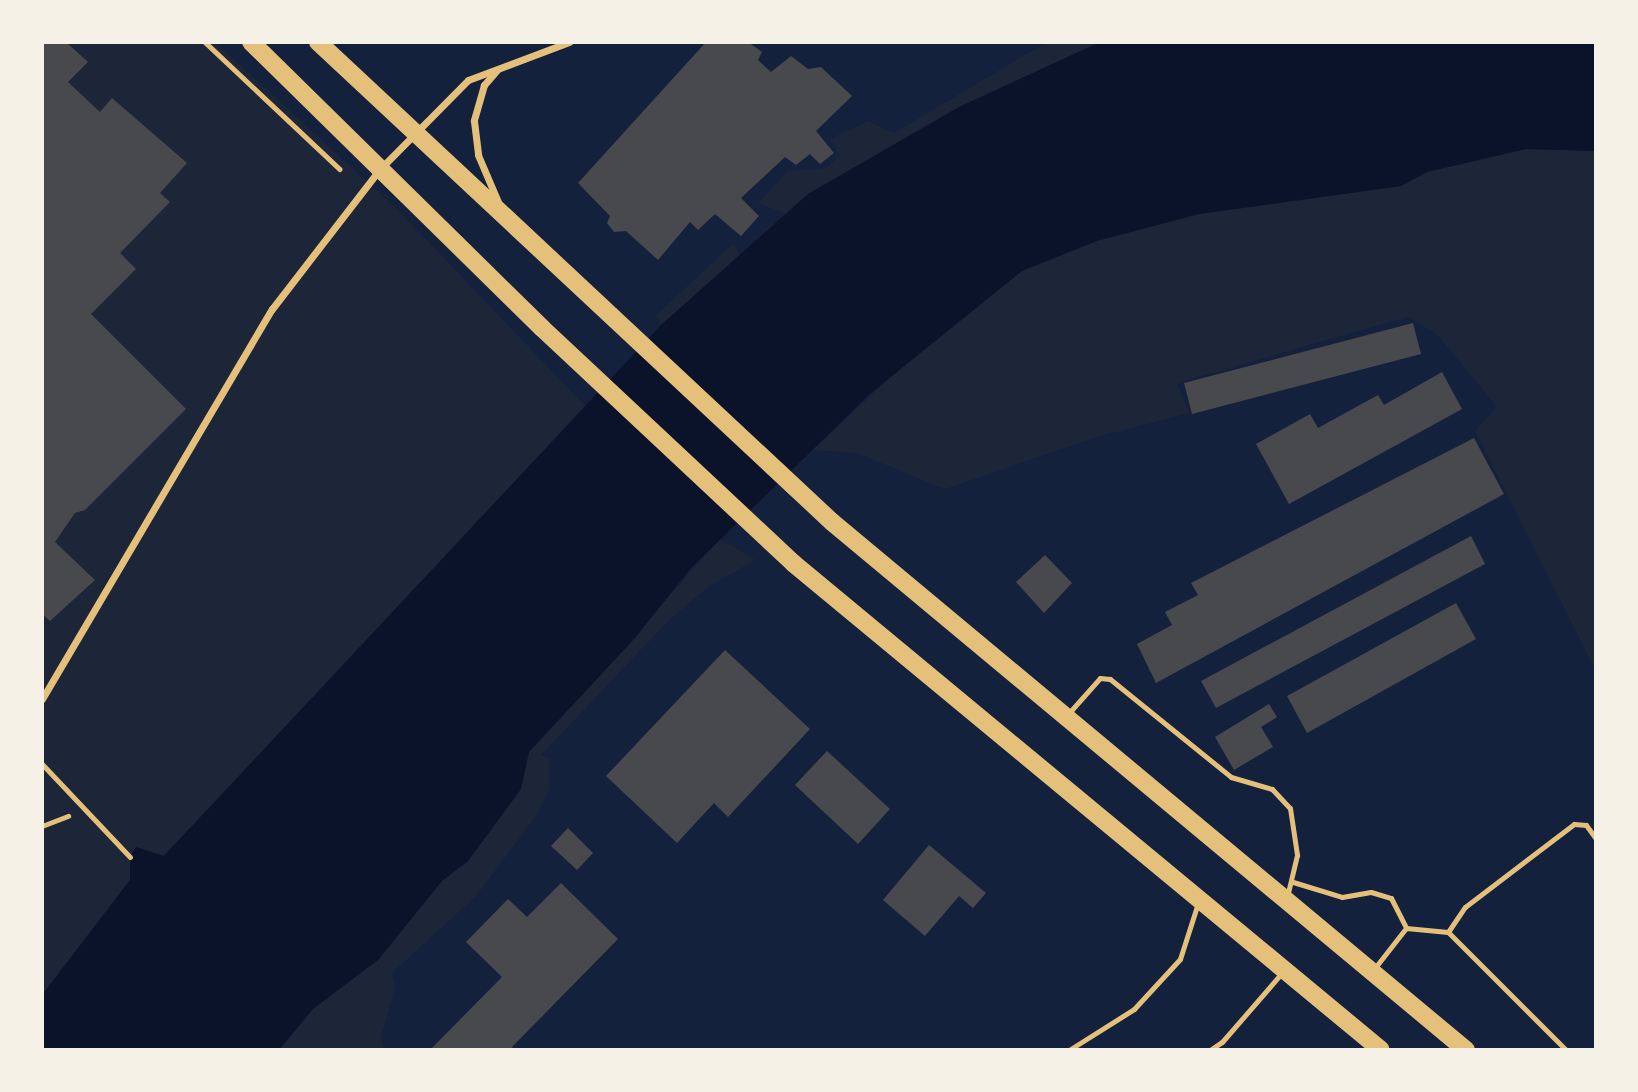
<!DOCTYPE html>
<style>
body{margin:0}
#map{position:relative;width:1638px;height:1092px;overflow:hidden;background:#14213d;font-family:"Nunito Sans",sans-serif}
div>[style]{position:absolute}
.green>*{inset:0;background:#1d2539}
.water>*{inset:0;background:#0b132b}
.building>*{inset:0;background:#48494c}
.path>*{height:4.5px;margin:-2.25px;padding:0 2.25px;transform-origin:2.25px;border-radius:2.25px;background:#e5c07b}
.service>*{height:5px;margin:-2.5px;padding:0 2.5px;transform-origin:2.5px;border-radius:2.5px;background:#e5c07b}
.minor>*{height:7px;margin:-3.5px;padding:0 3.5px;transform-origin:3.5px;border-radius:3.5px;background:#e5c07b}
.primary>*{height:18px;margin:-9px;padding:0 9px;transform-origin:9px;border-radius:9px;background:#e5c07b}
span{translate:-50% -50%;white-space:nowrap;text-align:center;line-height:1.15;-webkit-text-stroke:5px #f6f1e7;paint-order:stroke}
.frame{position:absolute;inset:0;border:44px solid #f6f1e7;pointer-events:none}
</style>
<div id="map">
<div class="green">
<i style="clip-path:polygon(42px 42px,215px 42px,401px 213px,587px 408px,163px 856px,136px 848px,130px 857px,130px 880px,42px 995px)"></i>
<i style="clip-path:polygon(1047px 42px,1100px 42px,959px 107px,808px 194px,787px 214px,758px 203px,788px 171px,826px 168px,840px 155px,830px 139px,868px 121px,894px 133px)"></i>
<i style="clip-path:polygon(1526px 149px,1596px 151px,1596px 671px,1475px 431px,1497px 407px,1437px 334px,1407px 317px,1177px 383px,1189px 413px,1097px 437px,945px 489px,857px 453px,813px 450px,907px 362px,1003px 283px,1038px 262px,1097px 241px,1199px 214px,1401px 186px,1427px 172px)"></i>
<i style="clip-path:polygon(734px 243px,740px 256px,662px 325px,656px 315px)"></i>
<i style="clip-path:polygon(720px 539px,755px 560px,708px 587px,670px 619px,541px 755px,550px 758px,549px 790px,536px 816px,476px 896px,392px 973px,395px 987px,381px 1038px,385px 1050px,279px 1050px,313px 1009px,378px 960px,442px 881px,468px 861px,521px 789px,529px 752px)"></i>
</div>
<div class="water">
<i style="clip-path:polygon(1100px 42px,1596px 42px,1596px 151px,1526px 149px,1427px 172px,1401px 186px,1199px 214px,1097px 241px,1022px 271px,871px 393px,691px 568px,635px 638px,529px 752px,521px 789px,468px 861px,442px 881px,378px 960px,313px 1009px,279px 1050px,42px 1050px,42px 995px,130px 880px,130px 857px,136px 847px,164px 856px,661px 325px,808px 194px,959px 107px)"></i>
</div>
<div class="building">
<i style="clip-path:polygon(42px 42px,66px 42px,88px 62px,68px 82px,100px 112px,112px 98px,187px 163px,160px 193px,170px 202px,120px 253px,136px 269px,91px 314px,186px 409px,85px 510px,75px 513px,55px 542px,95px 580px,50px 621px,42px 614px)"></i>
<i style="clip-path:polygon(706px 42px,748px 42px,762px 52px,758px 60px,771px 72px,791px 56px,808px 69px,821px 67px,852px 96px,816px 131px,834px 153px,820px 164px,810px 154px,796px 165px,785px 157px,741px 198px,759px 216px,741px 236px,715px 214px,698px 230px,690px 222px,658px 260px,626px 231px,614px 232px,607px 223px,610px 216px,578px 183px)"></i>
<i style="clip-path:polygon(1413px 323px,1421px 354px,1192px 414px,1184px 383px)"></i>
<i style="clip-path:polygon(1442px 372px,1462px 409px,1289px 504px,1256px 444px,1310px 414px,1318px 428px,1378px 395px,1384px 405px)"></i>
<i style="clip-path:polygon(1474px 438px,1504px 494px,1156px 683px,1137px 644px,1172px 625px,1165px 612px,1198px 595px,1191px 583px)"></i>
<i style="clip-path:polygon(1471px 536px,1485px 564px,1216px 708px,1201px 681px)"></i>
<i style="clip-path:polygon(1045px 555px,1072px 583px,1044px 613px,1016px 582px)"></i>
<i style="clip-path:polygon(1456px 603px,1476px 639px,1307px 733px,1287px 696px)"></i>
<i style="clip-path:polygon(725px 650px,810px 729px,728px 817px,714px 803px,677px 843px,606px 776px)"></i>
<i style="clip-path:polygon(1269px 704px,1277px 717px,1261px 727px,1273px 747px,1234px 770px,1215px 737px)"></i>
<i style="clip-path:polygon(827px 751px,890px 809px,858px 844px,795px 785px)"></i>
<i style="clip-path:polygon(568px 828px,593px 853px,577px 870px,551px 846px)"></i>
<i style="clip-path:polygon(929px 845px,986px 893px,973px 908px,959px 896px,925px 936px,883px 900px)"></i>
<i style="clip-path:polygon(561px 883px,618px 939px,512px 1047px,515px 1050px,430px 1050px,502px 977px,466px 942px,508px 899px,527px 917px)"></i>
</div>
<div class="path">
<i style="left:205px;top:42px;width:185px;rotate:43.3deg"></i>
<i style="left:42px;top:826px;width:28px;rotate:-21deg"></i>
</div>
<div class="service">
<i style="left:1068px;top:714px;width:48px;rotate:-48.4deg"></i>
<i style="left:1100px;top:678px;width:10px;rotate:6deg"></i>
<i style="left:1110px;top:679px;width:156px;rotate:39deg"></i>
<i style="left:1231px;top:777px;width:43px;rotate:16.3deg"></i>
<i style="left:1272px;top:789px;width:26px;rotate:47deg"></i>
<i style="left:1290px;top:808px;width:48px;rotate:81.5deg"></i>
<i style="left:1297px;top:855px;width:43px;rotate:103.4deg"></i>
<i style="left:42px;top:764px;width:128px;rotate:46.6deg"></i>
<i style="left:1293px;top:882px;width:51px;rotate:17deg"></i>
<i style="left:1342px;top:897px;width:29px;rotate:-10deg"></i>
<i style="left:1371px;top:892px;width:21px;rotate:17deg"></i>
<i style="left:1391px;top:898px;width:34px;rotate:63deg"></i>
<i style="left:1448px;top:932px;width:30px;rotate:-56deg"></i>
<i style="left:1465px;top:907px;width:137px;rotate:-37.3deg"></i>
<i style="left:1574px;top:824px;width:12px;rotate:5deg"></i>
<i style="left:1586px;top:825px;width:17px;rotate:54deg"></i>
<i style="left:1374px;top:969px;width:52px;rotate:-52deg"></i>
<i style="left:1406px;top:928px;width:42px;rotate:5.4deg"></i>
<i style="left:1448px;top:932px;width:167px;rotate:45deg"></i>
<i style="left:1069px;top:1050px;width:77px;rotate:-32.2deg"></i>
<i style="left:1134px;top:1009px;width:68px;rotate:-47.4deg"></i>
<i style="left:1180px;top:959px;width:59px;rotate:-72.2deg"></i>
<i style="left:1210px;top:1050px;width:14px;rotate:-34deg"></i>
<i style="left:1222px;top:1042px;width:90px;rotate:-49.1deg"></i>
</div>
<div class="minor">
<i style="left:497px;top:70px;width:20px;rotate:131deg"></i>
<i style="left:484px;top:85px;width:37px;rotate:106deg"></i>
<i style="left:474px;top:121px;width:34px;rotate:83deg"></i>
<i style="left:478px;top:155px;width:51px;rotate:66.9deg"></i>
<i style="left:42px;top:699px;width:453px;rotate:-59.5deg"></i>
<i style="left:272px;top:309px;width:177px;rotate:-52.4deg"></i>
<i style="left:380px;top:169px;width:125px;rotate:-45.3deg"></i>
<i style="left:468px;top:80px;width:108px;rotate:-20.6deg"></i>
</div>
<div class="primary">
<i style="left:251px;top:42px;width:408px;rotate:44.5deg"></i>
<i style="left:542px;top:328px;width:344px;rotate:43.1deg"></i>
<i style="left:793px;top:563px;width:763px;rotate:39.63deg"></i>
<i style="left:318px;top:42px;width:703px;rotate:43.04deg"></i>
<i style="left:832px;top:522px;width:825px;rotate:39.79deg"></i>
</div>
<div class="frame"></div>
</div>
